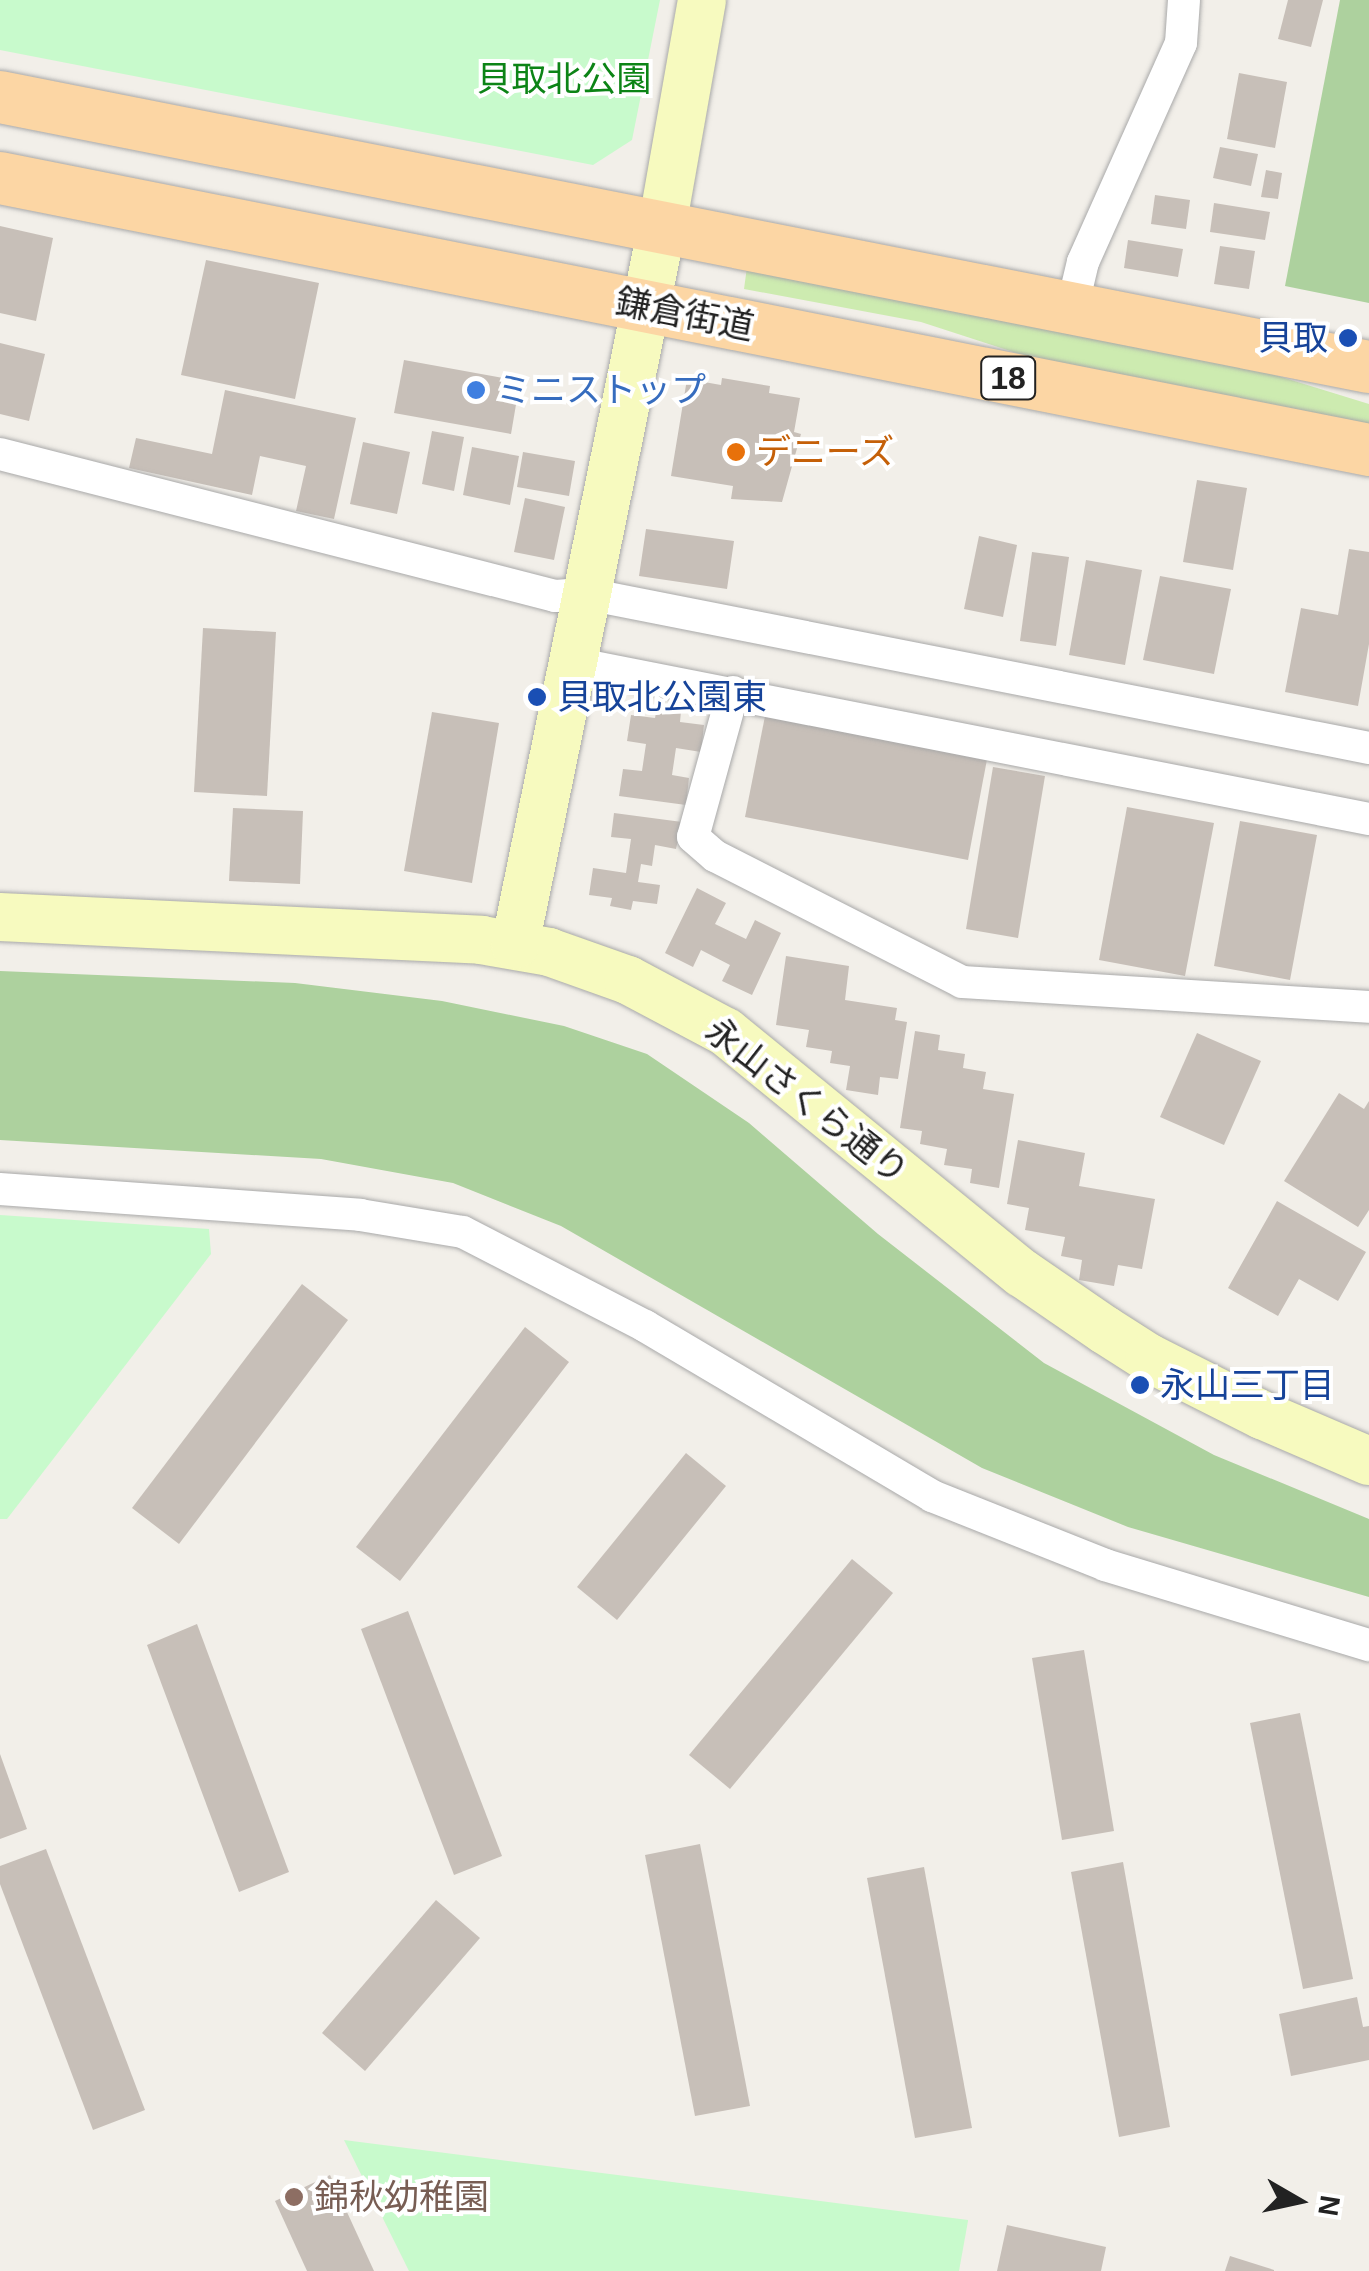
<!DOCTYPE html>
<meta charset="utf-8">
<style>
body{margin:0}
#map{position:relative;width:1369px;height:2271px;overflow:hidden;background:#f2efe9;font-family:Helvetica,"Noto Sans JP",sans-serif}
div>[style]{position:absolute}
.grass>*{inset:0;background:#cdebb0}
.forest>*{inset:0;background:#add19e}
.park>*{inset:0;background:#c8facc}
.building>*{inset:0;background:#c7bfb8}
.roads{filter:drop-shadow(0 0 2px #a9a9a9) drop-shadow(0 0 2px #a9a9a9)}
.street>*{height:32px;margin:-16px;padding:0 16px;transform-origin:16px;border-radius:16px;background:#fff}
.secondary>*{height:48px;margin:-24px;padding:0 24px;transform-origin:24px;border-radius:24px;background:#f7fabf}
.primary>*{height:52px;margin:-26px;padding:0 26px;transform-origin:26px;border-radius:26px;background:#fcd6a4}
.dots>*{width:28px;height:28px;translate:-50% -50%;box-sizing:border-box;border:5px solid #fff;border-radius:50%}
span{translate:-50% -50%;white-space:nowrap;text-align:center;line-height:1.15;-webkit-text-stroke:8px #fff;paint-order:stroke}
.shield-label span{padding:2px 8px;background:#fff;border:2px solid;border-radius:8px;-webkit-text-stroke-width:0}
.shield-label{font-size:32px;color:#222;font-weight:700}
.park-label{font-size:35px;color:#0c8416}
.street-label{font-size:35px;color:#222}
.transit-label{font-size:35px;color:#164399}
.right{translate:-100% -50%;text-align:right}
.left{translate:0 -50%;text-align:left}
.shop-label{font-size:35px;color:#366cbe}
.food-label{font-size:35px;color:#c56008}
.education-label{font-size:35px;color:#785e54}
.north{position:absolute;left:1249px;top:2151px;width:100px;height:100px;-webkit-text-stroke:8px #fff;paint-order:stroke;rotate:99deg;font-size:28px;font-weight:700;line-height:40px;text-align:center;color:#222}
.north::after{content:'';display:block;margin:auto;width:35px;height:45px;background:#222;clip-path:polygon(50% 0,100% 100%,50% 72%,0 100%)}
</style>
<div id="map">
<div class="grass">
<i style="clip-path:polygon(747px 267px,1233px 362px,1369px 404px,1369px 430px,1078px 373px,921px 322px,744px 289px)"></i>
</div>
<div class="forest">
<i style="clip-path:polygon(1340px 0,1369px 0,1369px 303px,1285px 286px)"></i>
<i style="clip-path:polygon(0 971px,295px 983px,442px 1001px,564px 1026px,647px 1054px,749px 1123px,878px 1234px,1044px 1363px,1214px 1455px,1369px 1519px,1369px 1597px,1128px 1527px,982px 1468px,561px 1226px,453px 1183px,321px 1159px,0 1140px)"></i>
</div>
<div class="park">
<i style="clip-path:polygon(0 0,660px 0,632px 140px,593px 165px,0 50px)"></i>
<i style="clip-path:polygon(0 1215px,209px 1229px,211px 1254px,7px 1519px,0 1519px)"></i>
<i style="clip-path:polygon(344px 2140px,968px 2220px,968px 2221px,959px 2271px,409px 2271px)"></i>
</div>
<div class="building">
<i style="clip-path:polygon(1288px 0,1323px 0,1311px 47px,1278px 39px)"></i>
<i style="clip-path:polygon(1239px 73px,1287px 82px,1275px 148px,1227px 139px)"></i>
<i style="clip-path:polygon(1220px 147px,1258px 154px,1251px 186px,1213px 178px)"></i>
<i style="clip-path:polygon(1266px 170px,1282px 173px,1278px 199px,1261px 197px)"></i>
<i style="clip-path:polygon(1155px 195px,1190px 200px,1186px 229px,1151px 224px)"></i>
<i style="clip-path:polygon(1214px 203px,1270px 212px,1265px 240px,1210px 232px)"></i>
<i style="clip-path:polygon(0 226px,53px 238px,36px 321px,0 313px)"></i>
<i style="clip-path:polygon(1128px 240px,1183px 249px,1178px 277px,1124px 268px)"></i>
<i style="clip-path:polygon(1220px 246px,1255px 251px,1249px 289px,1214px 284px)"></i>
<i style="clip-path:polygon(206px 260px,319px 283px,295px 399px,181px 375px)"></i>
<i style="clip-path:polygon(0 343px,45px 354px,29px 421px,0 414px)"></i>
<i style="clip-path:polygon(404px 360px,520px 381px,511px 434px,394px 413px)"></i>
<i style="clip-path:polygon(722px 378px,770px 386px,769px 393px,800px 398px,794px 432px,801px 434px,782px 502px,731px 499px,733px 486px,671px 476px,687px 379px,721px 385px)"></i>
<i style="clip-path:polygon(225px 390px,356px 418px,334px 519px,296px 511px,306px 466px,260px 456px,252px 495px,129px 468px,136px 438px,212px 454px)"></i>
<i style="clip-path:polygon(432px 431px,464px 437px,454px 491px,422px 484px)"></i>
<i style="clip-path:polygon(363px 442px,410px 452px,397px 514px,350px 504px)"></i>
<i style="clip-path:polygon(472px 447px,519px 456px,510px 505px,463px 495px)"></i>
<i style="clip-path:polygon(523px 452px,575px 461px,569px 496px,517px 487px)"></i>
<i style="clip-path:polygon(1197px 480px,1247px 488px,1233px 570px,1183px 562px)"></i>
<i style="clip-path:polygon(525px 498px,565px 507px,554px 560px,514px 552px)"></i>
<i style="clip-path:polygon(646px 529px,734px 541px,727px 589px,639px 576px)"></i>
<i style="clip-path:polygon(979px 536px,1017px 545px,1003px 617px,964px 609px)"></i>
<i style="clip-path:polygon(1349px 549px,1369px 552px,1369px 644px,1358px 706px,1285px 692px,1301px 608px,1338px 615px)"></i>
<i style="clip-path:polygon(1032px 552px,1069px 557px,1056px 646px,1020px 641px)"></i>
<i style="clip-path:polygon(1086px 560px,1142px 570px,1125px 665px,1069px 655px)"></i>
<i style="clip-path:polygon(1160px 576px,1231px 589px,1214px 674px,1143px 660px)"></i>
<i style="clip-path:polygon(203px 628px,276px 632px,267px 796px,194px 792px)"></i>
<i style="clip-path:polygon(657px 708px,681px 711px,680px 722px,704px 725px,701px 752px,676px 748px,672px 775px,689px 778px,686px 805px,619px 796px,623px 769px,642px 771px,646px 744px,627px 741px,631px 715px,655px 718px)"></i>
<i style="clip-path:polygon(766px 711px,988px 754px,968px 860px,745px 817px)"></i>
<i style="clip-path:polygon(432px 712px,499px 723px,472px 883px,404px 871px)"></i>
<i style="clip-path:polygon(993px 767px,1045px 776px,1018px 938px,966px 929px)"></i>
<i style="clip-path:polygon(1127px 807px,1214px 823px,1185px 976px,1099px 960px)"></i>
<i style="clip-path:polygon(233px 808px,303px 811px,300px 884px,229px 881px)"></i>
<i style="clip-path:polygon(614px 813px,682px 822px,676px 849px,655px 845px,652px 866px,641px 864px,638px 882px,660px 885px,657px 904px,633px 901px,631px 910px,610px 906px,612px 898px,589px 895px,593px 868px,626px 873px,631px 839px,611px 837px)"></i>
<i style="clip-path:polygon(1240px 821px,1317px 835px,1290px 980px,1214px 966px)"></i>
<i style="clip-path:polygon(697px 888px,726px 903px,715px 924px,746px 939px,755px 920px,781px 933px,752px 995px,722px 981px,730px 965px,701px 950px,693px 967px,665px 953px)"></i>
<i style="clip-path:polygon(786px 956px,849px 966px,845px 1000px,897px 1008px,895px 1020px,907px 1022px,898px 1079px,880px 1077px,878px 1095px,846px 1090px,850px 1066px,830px 1063px,832px 1051px,806px 1047px,809px 1030px,776px 1025px)"></i>
<i style="clip-path:polygon(915px 1031px,940px 1035px,938px 1050px,965px 1054px,963px 1068px,986px 1072px,983px 1089px,1014px 1094px,999px 1188px,970px 1183px,972px 1169px,944px 1165px,947px 1149px,920px 1144px,922px 1131px,900px 1128px)"></i>
<i style="clip-path:polygon(1197px 1033px,1261px 1061px,1224px 1145px,1160px 1117px)"></i>
<i style="clip-path:polygon(1339px 1093px,1364px 1109px,1369px 1101px,1369px 1210px,1358px 1227px,1284px 1181px)"></i>
<i style="clip-path:polygon(1018px 1140px,1085px 1153px,1079px 1186px,1155px 1199px,1142px 1269px,1118px 1265px,1114px 1286px,1079px 1280px,1082px 1260px,1061px 1256px,1065px 1237px,1025px 1230px,1029px 1208px,1007px 1204px)"></i>
<i style="clip-path:polygon(1277px 1201px,1366px 1252px,1338px 1301px,1299px 1279px,1278px 1316px,1228px 1288px)"></i>
<i style="clip-path:polygon(302px 1284px,348px 1320px,179px 1544px,132px 1508px)"></i>
<i style="clip-path:polygon(525px 1327px,569px 1362px,400px 1581px,356px 1547px)"></i>
<i style="clip-path:polygon(686px 1453px,726px 1486px,617px 1620px,577px 1587px)"></i>
<i style="clip-path:polygon(852px 1559px,893px 1593px,730px 1789px,689px 1755px)"></i>
<i style="clip-path:polygon(408px 1611px,502px 1856px,454px 1875px,361px 1629px)"></i>
<i style="clip-path:polygon(197px 1624px,289px 1872px,239px 1892px,147px 1645px)"></i>
<i style="clip-path:polygon(1084px 1650px,1114px 1831px,1062px 1840px,1032px 1658px)"></i>
<i style="clip-path:polygon(1300px 1713px,1353px 1979px,1303px 1989px,1250px 1723px)"></i>
<i style="clip-path:polygon(0 1754px,27px 1829px,0 1839px)"></i>
<i style="clip-path:polygon(700px 1844px,750px 2106px,695px 2116px,645px 1855px)"></i>
<i style="clip-path:polygon(46px 1849px,145px 2110px,93px 2130px,0 1884px,0 1866px)"></i>
<i style="clip-path:polygon(1123px 1862px,1170px 2127px,1119px 2137px,1071px 1872px)"></i>
<i style="clip-path:polygon(924px 1867px,972px 2128px,915px 2138px,867px 1878px)"></i>
<i style="clip-path:polygon(436px 1900px,480px 1938px,365px 2071px,322px 2033px)"></i>
<i style="clip-path:polygon(1357px 1997px,1363px 2027px,1369px 2026px,1369px 2060px,1291px 2076px,1279px 2014px)"></i>
<i style="clip-path:polygon(330px 2175px,374px 2271px,307px 2271px,275px 2201px)"></i>
<i style="clip-path:polygon(1007px 2225px,1106px 2247px,1101px 2271px,997px 2271px)"></i>
<i style="clip-path:polygon(1230px 2256px,1274px 2270px,1274px 2271px,1225px 2271px)"></i>
</div>
<div class="roads">
<div class="street">
<i style="left:1072px;top:308px;width:47px;rotate:-76.6deg"></i>
<i style="left:1083px;top:262px;width:240px;rotate:-65.9deg"></i>
<i style="left:1181px;top:43px;width:43px;rotate:-86deg"></i>
<i style="left:0;top:454px;width:573px;rotate:14.35deg"></i>
<i style="left:555px;top:596px;width:32px;rotate:-4deg"></i>
<i style="left:587px;top:594px;width:797px;rotate:11.14deg"></i>
<i style="left:573px;top:663px;width:811px;rotate:11.09deg"></i>
<i style="left:733px;top:692px;width:150px;rotate:105.4deg"></i>
<i style="left:693px;top:837px;width:29px;rotate:41deg"></i>
<i style="left:715px;top:856px;width:277px;rotate:27deg"></i>
<i style="left:962px;top:982px;width:408px;rotate:3.5deg"></i>
<i style="left:0;top:1189px;width:361px;rotate:4.1deg"></i>
<i style="left:360px;top:1215px;width:104px;rotate:9.4deg"></i>
<i style="left:463px;top:1232px;width:205px;rotate:27.3deg"></i>
<i style="left:645px;top:1326px;width:334px;rotate:30.6deg"></i>
<i style="left:932px;top:1496px;width:186px;rotate:21.7deg"></i>
<i style="left:1105px;top:1565px;width:276px;rotate:16.9deg"></i>
</div>
<div class="secondary">
<i style="left:0;top:917px;width:482px;rotate:2.7deg"></i>
<i style="left:481px;top:940px;width:69px;rotate:10deg"></i>
<i style="left:549px;top:952px;width:84px;rotate:19.5deg"></i>
<i style="left:628px;top:980px;width:111px;rotate:28deg"></i>
<i style="left:726px;top:1032px;width:382px;rotate:39.2deg"></i>
<i style="left:1022px;top:1273px;width:101px;rotate:34.5deg"></i>
<i style="left:1105px;top:1330px;width:52px;rotate:32.5deg"></i>
<i style="left:1149px;top:1358px;width:127px;rotate:26.8deg"></i>
<i style="left:1262px;top:1415px;width:116px;rotate:23.3deg"></i>
<i style="left:515px;top:945px;width:733px;rotate:-78.43deg"></i>
<i style="left:662px;top:227px;width:230px;rotate:-80deg"></i>
</div>
<div class="primary">
<i style="left:0;top:97px;width:1395px;rotate:11.16deg"></i>
<i style="left:0;top:178px;width:1396px;rotate:11.24deg"></i>
</div>
</div>
<div class="dots">
<i style="left:1348px;top:338px;background:#1a4fb4"></i>
<i style="left:476px;top:390px;background:#3f7fe0"></i>
<i style="left:736px;top:452px;background:#e8710a"></i>
<i style="left:537px;top:697px;background:#1a4fb4"></i>
<i style="left:1140px;top:1385px;background:#1a4fb4"></i>
<i style="left:294px;top:2197px;background:#8d6e63"></i>
</div>
<div class="shield-label">
<span style="left:1008px;top:378px">18</span>
</div>
<div class="park-label">
<span style="left:564px;top:79px">貝取北公園</span>
</div>
<div class="street-label">
<span style="left:685px;top:314px;rotate:11deg">鎌倉街道</span>
<span style="left:807px;top:1101px;rotate:38deg">永山さくら通り</span>
</div>
<div class="transit-label">
<span class="right" style="left:1328px;top:338px">貝取</span>
<span class="left" style="left:557px;top:697px">貝取北公園東</span>
<span class="left" style="left:1160px;top:1385px">永山三丁目</span>
</div>
<div class="shop-label">
<span class="left" style="left:496px;top:390px">ミニストップ</span>
</div>
<div class="food-label">
<span class="left" style="left:756px;top:452px">デニーズ</span>
</div>
<div class="education-label">
<span class="left" style="left:314px;top:2197px">錦秋幼稚園</span>
</div>
<div class="north">N</div>
</div>
